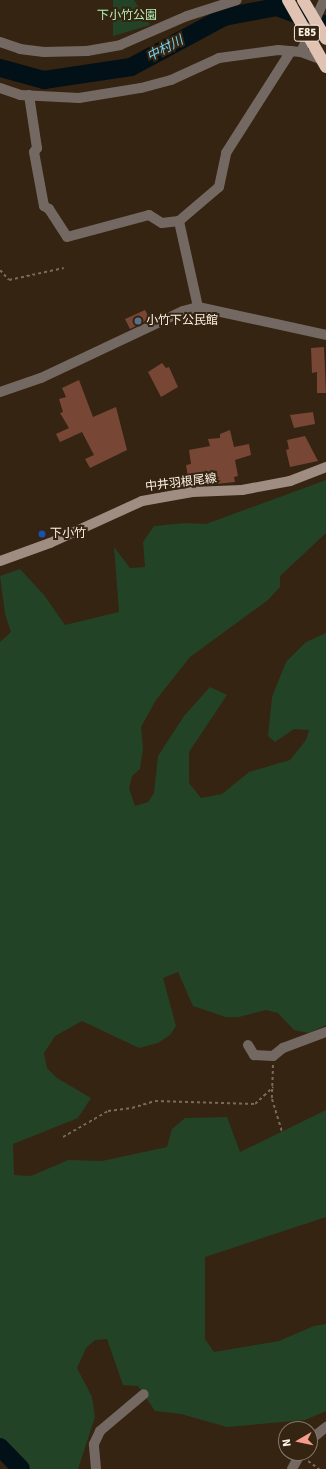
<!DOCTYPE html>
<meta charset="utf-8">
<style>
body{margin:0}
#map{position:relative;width:326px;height:1469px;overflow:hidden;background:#352411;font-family:Signika,"Noto Sans JP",sans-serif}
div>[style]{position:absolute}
.green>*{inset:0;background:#234327}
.river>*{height:18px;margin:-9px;padding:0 9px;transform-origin:9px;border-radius:9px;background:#011117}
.building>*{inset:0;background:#774635}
.path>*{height:2px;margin-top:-1px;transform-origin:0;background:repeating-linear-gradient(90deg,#796a5a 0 3px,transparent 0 6px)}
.street>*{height:10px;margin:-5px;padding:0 5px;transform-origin:5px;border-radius:5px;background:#746962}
.secondary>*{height:10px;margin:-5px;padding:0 5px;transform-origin:5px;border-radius:5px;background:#a08d82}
.highway-bridge>*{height:12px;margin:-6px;padding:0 6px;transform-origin:6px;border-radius:6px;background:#e0c3b2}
.dots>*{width:11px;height:11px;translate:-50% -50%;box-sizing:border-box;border:2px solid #352411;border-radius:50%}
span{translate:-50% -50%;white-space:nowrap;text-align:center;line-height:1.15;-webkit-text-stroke:4px #352411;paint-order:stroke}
.shield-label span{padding:1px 3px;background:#352411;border:1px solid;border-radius:3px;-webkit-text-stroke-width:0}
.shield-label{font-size:11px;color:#fef3e7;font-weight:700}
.park-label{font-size:12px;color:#b2f3b9}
.poi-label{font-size:12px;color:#fef3e7}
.left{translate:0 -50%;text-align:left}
.street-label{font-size:12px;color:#fef3e7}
.water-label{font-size:13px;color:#74d7f6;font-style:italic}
.north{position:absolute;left:278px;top:1421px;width:40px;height:40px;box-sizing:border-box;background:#352411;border:1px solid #857767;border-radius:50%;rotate:261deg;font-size:11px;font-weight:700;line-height:16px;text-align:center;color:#fef3e7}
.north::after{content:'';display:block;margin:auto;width:14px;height:18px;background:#f49d8c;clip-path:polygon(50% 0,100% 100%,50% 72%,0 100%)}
</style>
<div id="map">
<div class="green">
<i style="clip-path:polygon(113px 0,134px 0,150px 25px,113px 36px)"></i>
<i style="clip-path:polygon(326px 480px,326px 533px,280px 576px,280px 587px,268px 600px,190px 657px,156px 700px,141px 727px,143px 748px,140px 769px,132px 776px,129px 788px,135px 806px,148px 802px,154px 793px,158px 756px,184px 716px,210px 687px,227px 695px,189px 752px,189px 783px,201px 798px,222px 794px,249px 772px,290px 760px,306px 740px,309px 730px,294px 729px,275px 742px,268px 736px,272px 697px,286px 662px,306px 642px,326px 633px,326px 1025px,309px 1033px,294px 1030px,278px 1013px,266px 1010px,239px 1017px,226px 1017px,193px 1006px,178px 972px,163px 978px,176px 1026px,170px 1035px,158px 1043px,139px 1048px,82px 1021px,55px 1036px,44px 1053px,47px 1068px,57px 1078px,91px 1098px,78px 1118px,13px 1144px,14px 1175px,31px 1176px,68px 1160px,102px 1161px,167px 1147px,172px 1129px,185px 1118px,227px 1117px,240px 1152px,326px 1110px,326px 1217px,205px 1257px,205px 1339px,214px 1352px,279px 1341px,314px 1326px,326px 1324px,326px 1411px,305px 1420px,227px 1427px,181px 1414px,155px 1411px,138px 1386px,123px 1385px,107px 1339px,95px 1340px,86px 1348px,77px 1368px,92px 1397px,95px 1417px,78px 1469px,12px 1469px,6px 1445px,0 1442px,0 642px,11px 632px,5px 614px,0 576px,20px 569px,44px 595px,65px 625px,119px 612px,114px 547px,130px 568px,145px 567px,143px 542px,154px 526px,186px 523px,206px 524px)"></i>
</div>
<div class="river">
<i style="left:0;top:68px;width:46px;rotate:15.3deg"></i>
<i style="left:44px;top:80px;width:88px;rotate:-8.5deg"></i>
<i style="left:131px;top:67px;width:106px;rotate:-28.3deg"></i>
<i style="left:224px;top:17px;width:54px;rotate:-10.7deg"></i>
<i style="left:277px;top:7px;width:52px;rotate:20.2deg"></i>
<i style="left:0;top:1447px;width:30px;rotate:46deg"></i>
</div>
<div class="building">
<i style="clip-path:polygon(145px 310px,150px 319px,130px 329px,125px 319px)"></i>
<i style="clip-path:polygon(324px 347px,326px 393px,317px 393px,317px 372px,312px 373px,311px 348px)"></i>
<i style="clip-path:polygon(162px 363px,166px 368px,169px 367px,178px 387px,161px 397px,148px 372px)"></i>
<i style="clip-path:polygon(79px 380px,93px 417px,116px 407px,127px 450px,90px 468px,85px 459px,94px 455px,82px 432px,60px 442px,56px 434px,69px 428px,60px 413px,63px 412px,59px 399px,66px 397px,62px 388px)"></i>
<i style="clip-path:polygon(313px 412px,315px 424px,294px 428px,290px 415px)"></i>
<i style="clip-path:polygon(230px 430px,234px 447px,249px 444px,251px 455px,235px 460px,238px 476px,234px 477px,235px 482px,216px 484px,215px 480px,207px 482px,206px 479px,189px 483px,186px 465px,191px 464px,189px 450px,210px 446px,208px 439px,220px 438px,220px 434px)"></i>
<i style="clip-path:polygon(305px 436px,318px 461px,290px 467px,286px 450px,289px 449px,287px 440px)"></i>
</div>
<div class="path">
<i style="left:0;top:270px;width:13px;rotate:48deg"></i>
<i style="left:9px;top:280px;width:56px;rotate:-12.3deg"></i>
<i style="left:273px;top:1065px;width:34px;rotate:92deg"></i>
<i style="left:272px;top:1099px;width:34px;rotate:73deg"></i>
<i style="left:63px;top:1137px;width:52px;rotate:-30deg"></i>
<i style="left:108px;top:1111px;width:24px;rotate:-7deg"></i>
<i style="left:132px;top:1108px;width:24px;rotate:-17deg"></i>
<i style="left:155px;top:1101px;width:100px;rotate:1.7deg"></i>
<i style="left:255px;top:1104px;width:25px;rotate:-43deg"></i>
<i style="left:308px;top:1461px;width:14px;rotate:36deg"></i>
</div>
<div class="street">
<i style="left:0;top:42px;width:21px;rotate:19deg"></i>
<i style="left:20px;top:49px;width:24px;rotate:7deg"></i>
<i style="left:44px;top:52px;width:43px;rotate:-1.3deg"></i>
<i style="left:87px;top:51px;width:34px;rotate:-10deg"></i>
<i style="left:120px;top:45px;width:73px;rotate:-23.4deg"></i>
<i style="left:187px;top:16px;width:52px;rotate:-17.7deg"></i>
<i style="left:301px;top:52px;width:57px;rotate:-66.1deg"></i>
<i style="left:0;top:88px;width:21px;rotate:19deg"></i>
<i style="left:20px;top:95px;width:59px;rotate:2.9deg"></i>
<i style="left:79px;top:98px;width:63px;rotate:-9.2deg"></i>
<i style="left:141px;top:88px;width:31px;rotate:-15deg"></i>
<i style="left:171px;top:80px;width:53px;rotate:-24.6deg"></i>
<i style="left:219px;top:58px;width:60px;rotate:-7.7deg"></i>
<i style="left:278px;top:50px;width:23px;rotate:5deg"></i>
<i style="left:301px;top:52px;width:27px;rotate:20deg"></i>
<i style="left:29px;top:95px;width:54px;rotate:81.4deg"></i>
<i style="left:37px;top:148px;width:5px;rotate:127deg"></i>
<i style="left:34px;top:152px;width:55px;rotate:79.5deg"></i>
<i style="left:44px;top:206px;width:6px;rotate:31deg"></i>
<i style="left:49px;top:209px;width:33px;rotate:57deg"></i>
<i style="left:67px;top:237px;width:85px;rotate:-15deg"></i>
<i style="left:149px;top:215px;width:15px;rotate:32deg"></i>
<i style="left:162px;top:223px;width:17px;rotate:-7deg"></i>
<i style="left:198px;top:307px;width:88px;rotate:-102.5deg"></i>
<i style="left:179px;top:221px;width:52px;rotate:-40.4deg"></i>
<i style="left:219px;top:187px;width:35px;rotate:-78deg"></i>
<i style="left:226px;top:153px;width:121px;rotate:-57.5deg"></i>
<i style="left:0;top:392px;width:43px;rotate:-18.9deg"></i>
<i style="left:41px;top:378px;width:157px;rotate:-25.3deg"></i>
<i style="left:183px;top:311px;width:16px;rotate:-15deg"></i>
<i style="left:198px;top:307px;width:131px;rotate:12.3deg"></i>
<i style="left:248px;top:1045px;width:12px;rotate:59deg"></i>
<i style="left:254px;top:1055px;width:19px;rotate:3deg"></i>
<i style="left:273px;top:1056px;width:13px;rotate:-39deg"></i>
<i style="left:283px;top:1048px;width:46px;rotate:-20.4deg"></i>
<i style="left:310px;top:1440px;width:21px;rotate:-39deg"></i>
<i style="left:96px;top:1469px;width:25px;rotate:-95deg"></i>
<i style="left:94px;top:1444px;width:14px;rotate:-65deg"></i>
<i style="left:100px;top:1431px;width:57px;rotate:-40.1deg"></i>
<i style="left:292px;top:1469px;width:18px;rotate:-61deg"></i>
</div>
<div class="secondary">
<i style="left:0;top:561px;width:53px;rotate:-19.8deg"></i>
<i style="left:50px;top:543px;width:101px;rotate:-24.5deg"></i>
<i style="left:142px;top:501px;width:51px;rotate:-10.2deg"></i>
<i style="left:192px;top:492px;width:50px;rotate:-2.3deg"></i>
<i style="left:242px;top:490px;width:49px;rotate:-10.6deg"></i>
<i style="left:290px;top:481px;width:39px;rotate:-21deg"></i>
</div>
<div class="highway-bridge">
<i style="left:288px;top:0;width:77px;rotate:60.4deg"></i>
<i style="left:303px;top:0;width:45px;rotate:59.5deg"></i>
</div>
<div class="dots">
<i style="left:138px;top:321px;background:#5c6f8a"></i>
<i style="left:42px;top:534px;background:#1a4fb4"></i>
</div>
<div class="shield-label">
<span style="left:307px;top:33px">E85</span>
</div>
<div class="park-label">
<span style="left:127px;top:16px">下小竹公園</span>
</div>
<div class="poi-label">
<span class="left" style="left:146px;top:321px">小竹下公民館</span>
<span class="left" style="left:50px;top:534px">下小竹</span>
</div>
<div class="street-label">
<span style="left:181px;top:483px;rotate:-7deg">中井羽根尾線</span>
</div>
<div class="water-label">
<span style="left:165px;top:49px;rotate:-28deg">中村川</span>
</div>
<div class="north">N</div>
</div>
